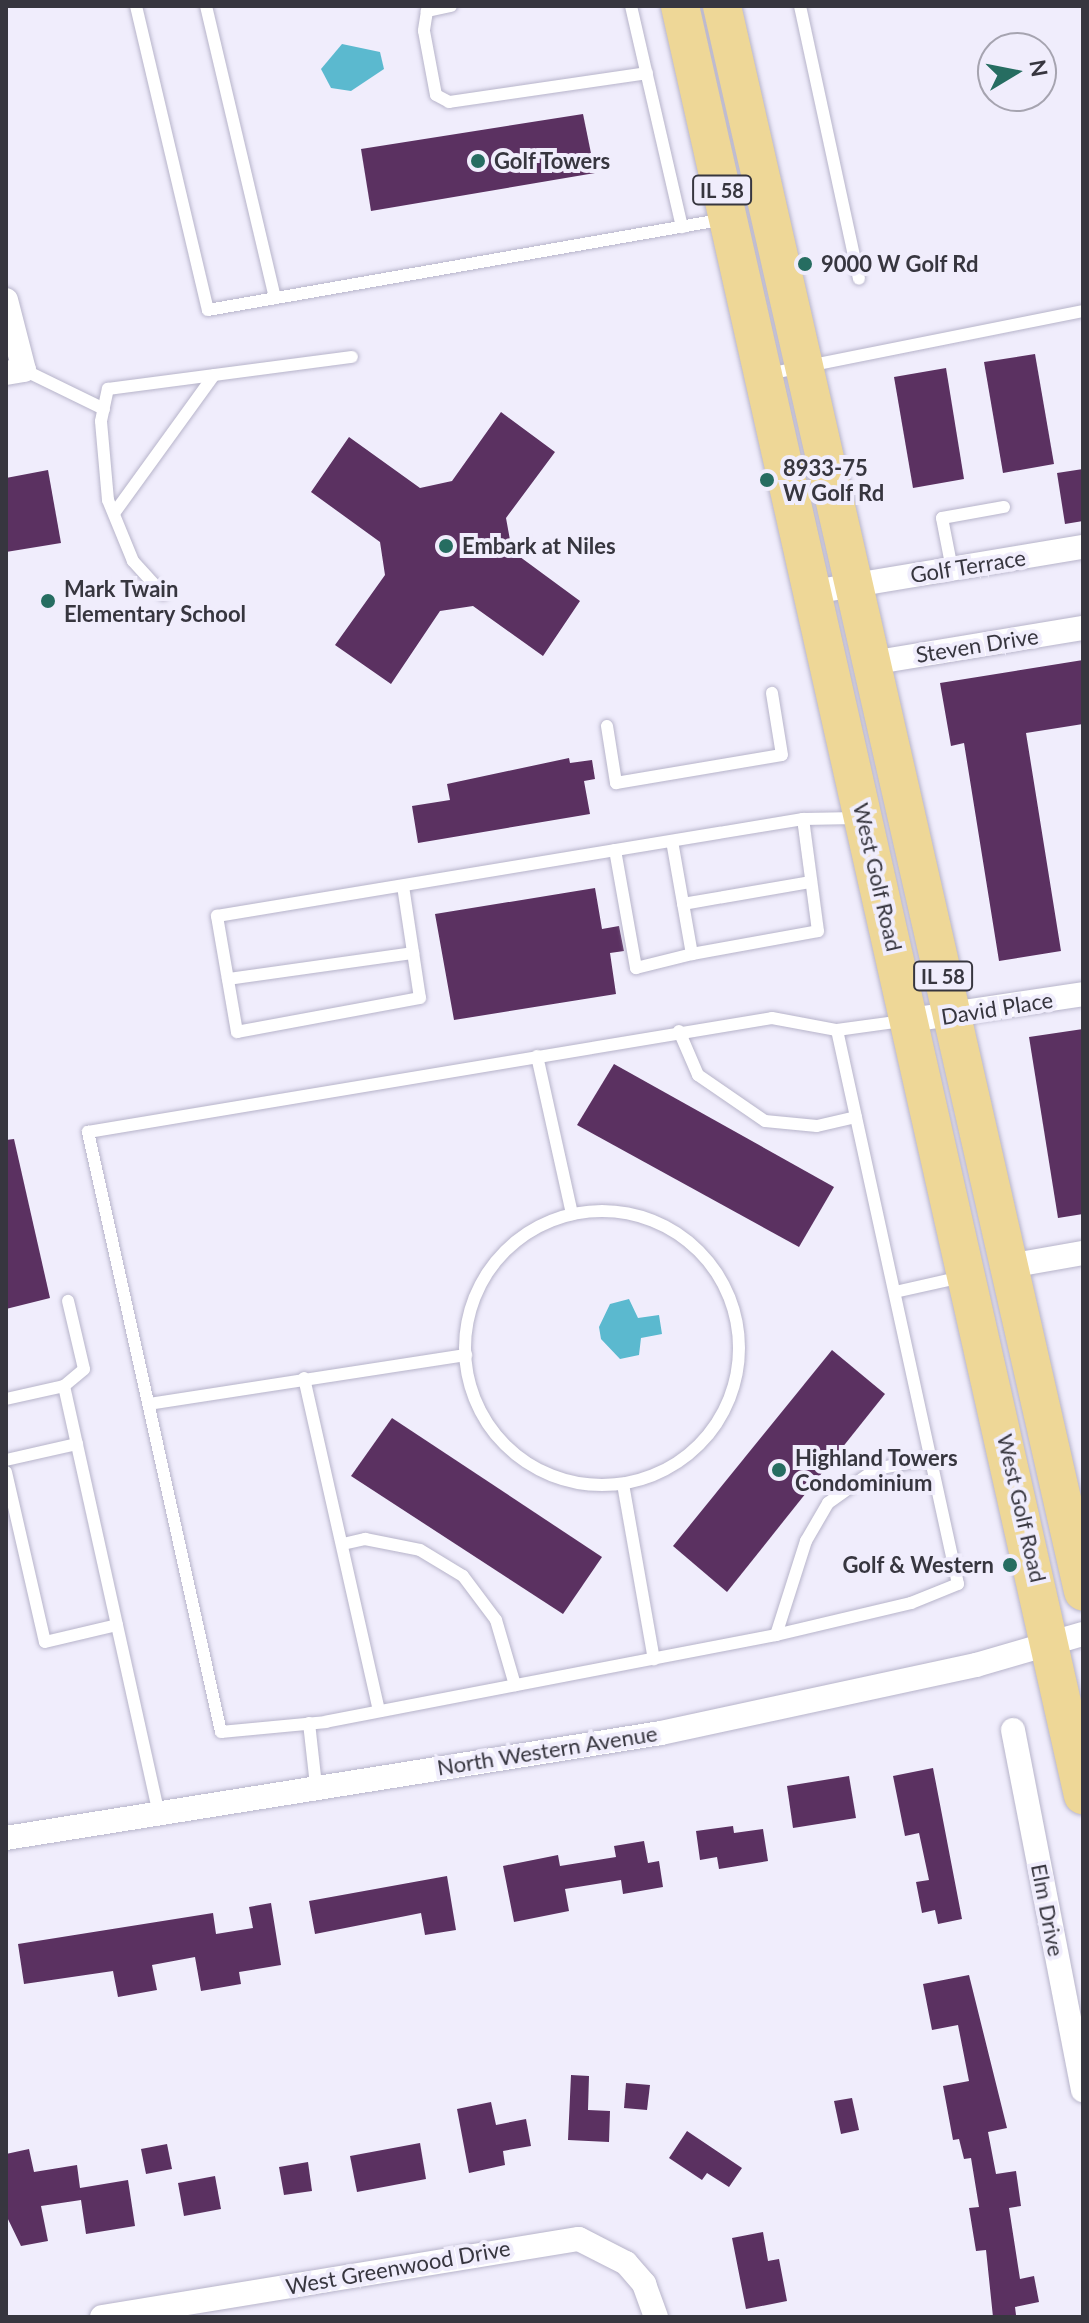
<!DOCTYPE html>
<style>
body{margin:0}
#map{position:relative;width:1089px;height:2323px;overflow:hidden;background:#f0edfc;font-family:Lato,sans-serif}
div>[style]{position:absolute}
.water>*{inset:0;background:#5bb9cf}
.building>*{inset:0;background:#5b3161}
.roads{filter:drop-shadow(0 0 2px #b7b4ca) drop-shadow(0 0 2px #b7b4ca)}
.lane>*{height:12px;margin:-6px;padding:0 6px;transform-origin:6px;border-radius:6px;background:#fff}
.lane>.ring{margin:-6px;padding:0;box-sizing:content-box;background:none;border:12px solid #fff;border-radius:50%}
.street>*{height:24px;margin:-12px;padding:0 12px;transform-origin:12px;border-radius:12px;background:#fff}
.primary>*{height:38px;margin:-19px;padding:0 19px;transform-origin:19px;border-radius:19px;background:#eed797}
.dots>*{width:22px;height:22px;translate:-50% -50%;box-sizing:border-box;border:4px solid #f0edfc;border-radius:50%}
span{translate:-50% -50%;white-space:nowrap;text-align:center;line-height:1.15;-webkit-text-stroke:8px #f0edfc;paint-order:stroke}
.shield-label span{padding:2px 6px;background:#f0edfc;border:2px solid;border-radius:6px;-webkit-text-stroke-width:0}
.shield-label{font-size:20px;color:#37363f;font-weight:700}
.poi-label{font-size:22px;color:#37363f;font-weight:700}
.left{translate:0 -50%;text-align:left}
.right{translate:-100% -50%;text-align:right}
.street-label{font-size:22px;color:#37363f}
.frame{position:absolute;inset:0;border:8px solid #37363f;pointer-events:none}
.north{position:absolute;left:977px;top:32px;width:80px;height:80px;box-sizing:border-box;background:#f0edfc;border:2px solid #a6a4b0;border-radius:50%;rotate:80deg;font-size:22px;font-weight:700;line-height:32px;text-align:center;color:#37363f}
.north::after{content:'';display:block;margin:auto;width:28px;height:36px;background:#266d61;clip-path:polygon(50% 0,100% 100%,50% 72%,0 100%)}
</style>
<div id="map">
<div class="water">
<i style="clip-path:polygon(342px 44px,380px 52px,384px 69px,351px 91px,331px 88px,321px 69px)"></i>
<i style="clip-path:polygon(629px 1299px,638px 1318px,659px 1315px,662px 1334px,641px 1338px,639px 1355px,620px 1359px,601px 1339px,599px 1327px,610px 1304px)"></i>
</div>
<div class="building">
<i style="clip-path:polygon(583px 114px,595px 173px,371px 211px,361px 149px)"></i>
<i style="clip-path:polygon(1035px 354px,1054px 464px,1003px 473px,984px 362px)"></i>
<i style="clip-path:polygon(946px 368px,964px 479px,913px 488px,894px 377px)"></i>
<i style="clip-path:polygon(501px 412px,555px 452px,506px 518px,512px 551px,580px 601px,543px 656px,473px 606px,440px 611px,391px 684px,335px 645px,385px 575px,380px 542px,311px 492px,349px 437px,420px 488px,452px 481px)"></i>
<i style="clip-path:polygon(1083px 469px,1083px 521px,1065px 524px,1057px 473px)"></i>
<i style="clip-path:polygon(48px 470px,61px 543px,6px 552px,6px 478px)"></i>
<i style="clip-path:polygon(1083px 660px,1083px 724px,1026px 733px,1061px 951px,999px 961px,964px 743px,951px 746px,940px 683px)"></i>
<i style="clip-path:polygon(569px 758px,570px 763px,592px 760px,595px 779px,584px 781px,590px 814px,418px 843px,412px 806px,450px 800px,447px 784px)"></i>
<i style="clip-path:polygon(595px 888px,602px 929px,619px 926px,624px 951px,610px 953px,616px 994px,454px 1020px,435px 914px)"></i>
<i style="clip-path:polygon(1083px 1029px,1083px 1214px,1058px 1218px,1029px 1037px)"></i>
<i style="clip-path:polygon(614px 1064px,834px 1187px,799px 1247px,577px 1125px)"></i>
<i style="clip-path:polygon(14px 1139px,50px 1298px,6px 1309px,6px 1140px)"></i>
<i style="clip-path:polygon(832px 1350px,885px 1394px,727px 1592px,673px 1546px)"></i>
<i style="clip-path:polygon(392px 1418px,602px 1557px,563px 1614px,351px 1476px)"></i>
<i style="clip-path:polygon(933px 1768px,962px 1919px,938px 1924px,935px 1910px,922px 1913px,916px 1882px,929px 1880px,919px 1833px,905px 1836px,893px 1776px)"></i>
<i style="clip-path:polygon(849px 1776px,856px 1818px,793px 1828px,787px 1786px)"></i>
<i style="clip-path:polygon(733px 1826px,734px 1833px,763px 1829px,768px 1861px,719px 1869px,717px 1857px,700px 1860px,696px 1831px)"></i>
<i style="clip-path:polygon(644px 1841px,648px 1863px,659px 1861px,663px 1887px,623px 1894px,621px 1880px,565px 1889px,569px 1911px,514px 1922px,503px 1866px,558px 1855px,560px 1866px,616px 1857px,614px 1846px)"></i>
<i style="clip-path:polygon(447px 1876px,456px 1930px,425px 1935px,421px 1913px,315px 1934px,309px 1901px)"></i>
<i style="clip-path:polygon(271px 1903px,281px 1965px,239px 1972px,241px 1984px,201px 1991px,195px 1957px,152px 1965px,157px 1990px,118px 1997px,113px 1971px,24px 1984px,18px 1944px,213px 1913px,216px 1934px,253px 1928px,249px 1907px)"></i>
<i style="clip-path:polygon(969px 1975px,1007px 2128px,988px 2132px,996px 2174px,1016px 2171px,1021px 2206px,1009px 2208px,1020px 2279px,1034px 2276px,1039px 2302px,1015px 2307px,1016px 2315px,1004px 2317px,993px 2317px,986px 2250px,976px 2251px,969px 2208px,979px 2207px,971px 2158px,964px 2159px,959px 2139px,953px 2140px,943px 2086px,969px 2081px,958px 2025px,932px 2030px,923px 1984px)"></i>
<i style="clip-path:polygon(571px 2075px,589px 2076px,588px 2110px,610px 2111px,609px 2142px,568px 2140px)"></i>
<i style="clip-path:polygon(626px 2083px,650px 2085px,647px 2110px,624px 2108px)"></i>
<i style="clip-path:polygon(852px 2098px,859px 2130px,841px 2134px,834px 2101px)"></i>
<i style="clip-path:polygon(491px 2102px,496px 2125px,526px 2119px,531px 2146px,503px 2151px,505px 2165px,469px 2173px,457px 2109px)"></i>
<i style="clip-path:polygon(687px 2131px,742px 2168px,729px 2187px,707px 2173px,702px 2180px,669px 2158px)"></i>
<i style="clip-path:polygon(420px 2143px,426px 2179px,357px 2192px,350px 2156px)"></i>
<i style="clip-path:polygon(167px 2144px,172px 2169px,146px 2174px,141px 2149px)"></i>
<i style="clip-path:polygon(29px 2149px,34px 2172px,77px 2165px,80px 2188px,128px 2180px,135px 2226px,86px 2234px,81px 2200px,41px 2206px,48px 2241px,21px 2246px,6px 2215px,6px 2154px)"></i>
<i style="clip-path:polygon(308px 2162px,312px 2191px,284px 2195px,279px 2167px)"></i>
<i style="clip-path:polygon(215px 2176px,221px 2209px,184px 2216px,178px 2183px)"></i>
<i style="clip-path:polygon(763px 2232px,768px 2261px,779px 2259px,787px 2301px,746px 2309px,732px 2238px)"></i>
</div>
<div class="roads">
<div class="lane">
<i style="left:136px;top:6px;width:312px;rotate:76.7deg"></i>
<i style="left:208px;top:310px;width:525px;rotate:-9.98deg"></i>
<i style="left:206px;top:6px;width:300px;rotate:76.7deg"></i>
<i style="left:451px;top:6px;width:25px;rotate:168deg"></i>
<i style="left:427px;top:11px;width:20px;rotate:99deg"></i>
<i style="left:424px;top:31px;width:65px;rotate:79.4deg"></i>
<i style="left:436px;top:95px;width:15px;rotate:28deg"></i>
<i style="left:449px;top:102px;width:200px;rotate:-8.3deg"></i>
<i style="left:631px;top:6px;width:227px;rotate:77deg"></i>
<i style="left:800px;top:6px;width:279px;rotate:77.8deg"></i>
<i style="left:24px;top:370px;width:89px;rotate:26deg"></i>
<i style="left:768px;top:374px;width:321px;rotate:-11.3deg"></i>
<i style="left:115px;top:512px;width:169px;rotate:-54.1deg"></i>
<i style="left:952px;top:569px;width:52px;rotate:-101.1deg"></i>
<i style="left:942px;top:518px;width:63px;rotate:-10.1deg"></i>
<i style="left:163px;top:594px;width:45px;rotate:-132.3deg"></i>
<i style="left:133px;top:561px;width:66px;rotate:-112.3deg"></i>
<i style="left:108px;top:500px;width:79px;rotate:-95.1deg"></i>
<i style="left:101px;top:421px;width:33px;rotate:-78deg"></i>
<i style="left:108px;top:389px;width:246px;rotate:-7.5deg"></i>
<i style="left:607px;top:726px;width:58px;rotate:81deg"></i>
<i style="left:616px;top:783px;width:168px;rotate:-9.6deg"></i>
<i style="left:782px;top:755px;width:63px;rotate:-99.2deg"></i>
<i style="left:672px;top:841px;width:115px;rotate:80deg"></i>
<i style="left:692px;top:954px;width:128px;rotate:-10.3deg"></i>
<i style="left:818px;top:931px;width:113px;rotate:-97.6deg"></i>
<i style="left:615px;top:850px;width:120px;rotate:79.9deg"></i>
<i style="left:636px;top:968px;width:58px;rotate:-14deg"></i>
<i style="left:403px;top:886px;width:113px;rotate:81.4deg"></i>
<i style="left:420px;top:998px;width:186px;rotate:169.5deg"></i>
<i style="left:237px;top:1032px;width:118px;rotate:-99.8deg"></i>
<i style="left:217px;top:916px;width:594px;rotate:-9.4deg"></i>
<i style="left:803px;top:819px;width:54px;rotate:-1.1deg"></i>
<i style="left:683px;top:904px;width:130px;rotate:-9.8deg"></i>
<i style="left:228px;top:979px;width:187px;rotate:-8deg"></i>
<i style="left:837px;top:1030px;width:567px;rotate:77.68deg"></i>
<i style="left:958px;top:1584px;width:51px;rotate:158deg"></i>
<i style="left:911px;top:1603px;width:139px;rotate:166.7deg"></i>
<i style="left:776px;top:1635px;width:458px;rotate:169.1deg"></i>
<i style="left:326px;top:1722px;width:105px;rotate:174.6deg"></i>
<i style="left:221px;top:1732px;width:615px;rotate:-102.5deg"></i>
<i style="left:88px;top:1132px;width:693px;rotate:-9.46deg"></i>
<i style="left:772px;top:1018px;width:66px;rotate:10.5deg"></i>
<i style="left:837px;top:1030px;width:67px;rotate:-7.8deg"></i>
<i style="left:679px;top:1031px;width:48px;rotate:66.6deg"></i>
<i style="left:698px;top:1075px;width:81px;rotate:34.5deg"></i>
<i style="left:765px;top:1121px;width:52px;rotate:5.5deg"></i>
<i style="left:817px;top:1126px;width:40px;rotate:-13deg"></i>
<i style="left:537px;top:1056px;width:162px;rotate:77.5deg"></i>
<i class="ring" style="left:465px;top:1211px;width:262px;height:262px"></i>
<i style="left:895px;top:1292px;width:69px;rotate:-12.6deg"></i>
<i style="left:304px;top:1378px;width:341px;rotate:77.3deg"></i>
<i style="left:64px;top:1386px;width:26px;rotate:-40deg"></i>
<i style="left:84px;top:1369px;width:70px;rotate:-103.2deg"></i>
<i style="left:6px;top:1399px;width:59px;rotate:-12.6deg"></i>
<i style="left:64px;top:1386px;width:435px;rotate:77.5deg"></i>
<i style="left:149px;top:1404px;width:321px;rotate:-8.8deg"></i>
<i style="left:6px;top:1460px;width:73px;rotate:-12.7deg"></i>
<i style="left:6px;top:1472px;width:174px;rotate:77.1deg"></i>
<i style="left:45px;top:1642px;width:74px;rotate:-13.3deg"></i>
<i style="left:623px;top:1484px;width:178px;rotate:80deg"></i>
<i style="left:343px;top:1544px;width:23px;rotate:-13deg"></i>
<i style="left:365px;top:1539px;width:56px;rotate:11.3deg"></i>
<i style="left:420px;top:1550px;width:50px;rotate:31.2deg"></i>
<i style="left:463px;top:1576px;width:55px;rotate:53.1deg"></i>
<i style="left:496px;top:1620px;width:68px;rotate:73.7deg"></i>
<i style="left:776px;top:1635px;width:99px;rotate:-72.3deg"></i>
<i style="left:806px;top:1541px;width:44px;rotate:-59.9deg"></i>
<i style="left:828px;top:1503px;width:59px;rotate:-35.3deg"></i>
<i style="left:876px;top:1469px;width:57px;rotate:-11.1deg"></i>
<i style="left:309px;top:1723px;width:62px;rotate:83.6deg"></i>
</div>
<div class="street">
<i style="left:6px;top:300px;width:72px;rotate:75.6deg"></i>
<i style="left:24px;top:370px;width:18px;rotate:171deg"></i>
<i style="left:813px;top:592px;width:274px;rotate:-9.5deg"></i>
<i style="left:871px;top:663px;width:215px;rotate:-9.4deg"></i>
<i style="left:910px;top:1020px;width:175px;rotate:-8.5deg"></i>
<i style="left:1009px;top:1266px;width:75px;rotate:-10deg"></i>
<i style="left:1013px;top:1730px;width:367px;rotate:79deg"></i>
<i style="left:6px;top:1838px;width:663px;rotate:-9.11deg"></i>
<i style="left:661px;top:1733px;width:322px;rotate:-12.2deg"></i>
<i style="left:976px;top:1665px;width:111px;rotate:-16.2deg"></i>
<i style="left:102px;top:2317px;width:483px;rotate:-9.3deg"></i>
<i style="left:579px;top:2239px;width:53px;rotate:27.1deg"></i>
<i style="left:626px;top:2263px;width:28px;rotate:49deg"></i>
<i style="left:644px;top:2284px;width:35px;rotate:70deg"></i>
</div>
<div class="primary">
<i style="left:680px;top:6px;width:1834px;rotate:77.31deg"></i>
<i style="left:722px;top:6px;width:1626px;rotate:77.17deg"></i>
</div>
</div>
<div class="dots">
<i style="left:478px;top:161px;background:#266d61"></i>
<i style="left:805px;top:264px;background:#266d61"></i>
<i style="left:767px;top:480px;background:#266d61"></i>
<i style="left:446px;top:546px;background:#266d61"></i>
<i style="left:48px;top:601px;background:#266d61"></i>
<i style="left:779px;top:1470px;background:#266d61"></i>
<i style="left:1010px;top:1565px;background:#266d61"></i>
</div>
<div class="shield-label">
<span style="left:722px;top:190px">IL 58</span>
<span style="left:943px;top:976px">IL 58</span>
</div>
<div class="poi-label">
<span class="left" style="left:494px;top:161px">Golf Towers</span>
<span class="left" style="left:821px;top:264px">9000 W Golf Rd</span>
<span class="left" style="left:783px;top:480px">8933-75<br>W Golf Rd</span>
<span class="left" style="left:462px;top:546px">Embark at Niles</span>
<span class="left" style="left:64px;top:601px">Mark Twain<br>Elementary School</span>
<span class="left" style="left:795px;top:1470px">Highland Towers<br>Condominium</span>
<span class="right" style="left:994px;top:1565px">Golf &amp; Western</span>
</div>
<div class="street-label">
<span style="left:968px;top:566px;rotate:-9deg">Golf Terrace</span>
<span style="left:977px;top:645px;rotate:-9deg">Steven Drive</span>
<span style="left:878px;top:877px;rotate:77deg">West Golf Road</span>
<span style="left:997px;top:1008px;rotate:-9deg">David Place</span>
<span style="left:1022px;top:1508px;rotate:77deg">West Golf Road</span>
<span style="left:547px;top:1750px;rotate:-9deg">North Western Avenue</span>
<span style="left:1048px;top:1910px;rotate:79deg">Elm Drive</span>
<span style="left:398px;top:2267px;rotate:-10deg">West Greenwood Drive</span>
</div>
<div class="frame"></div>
<div class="north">N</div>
</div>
